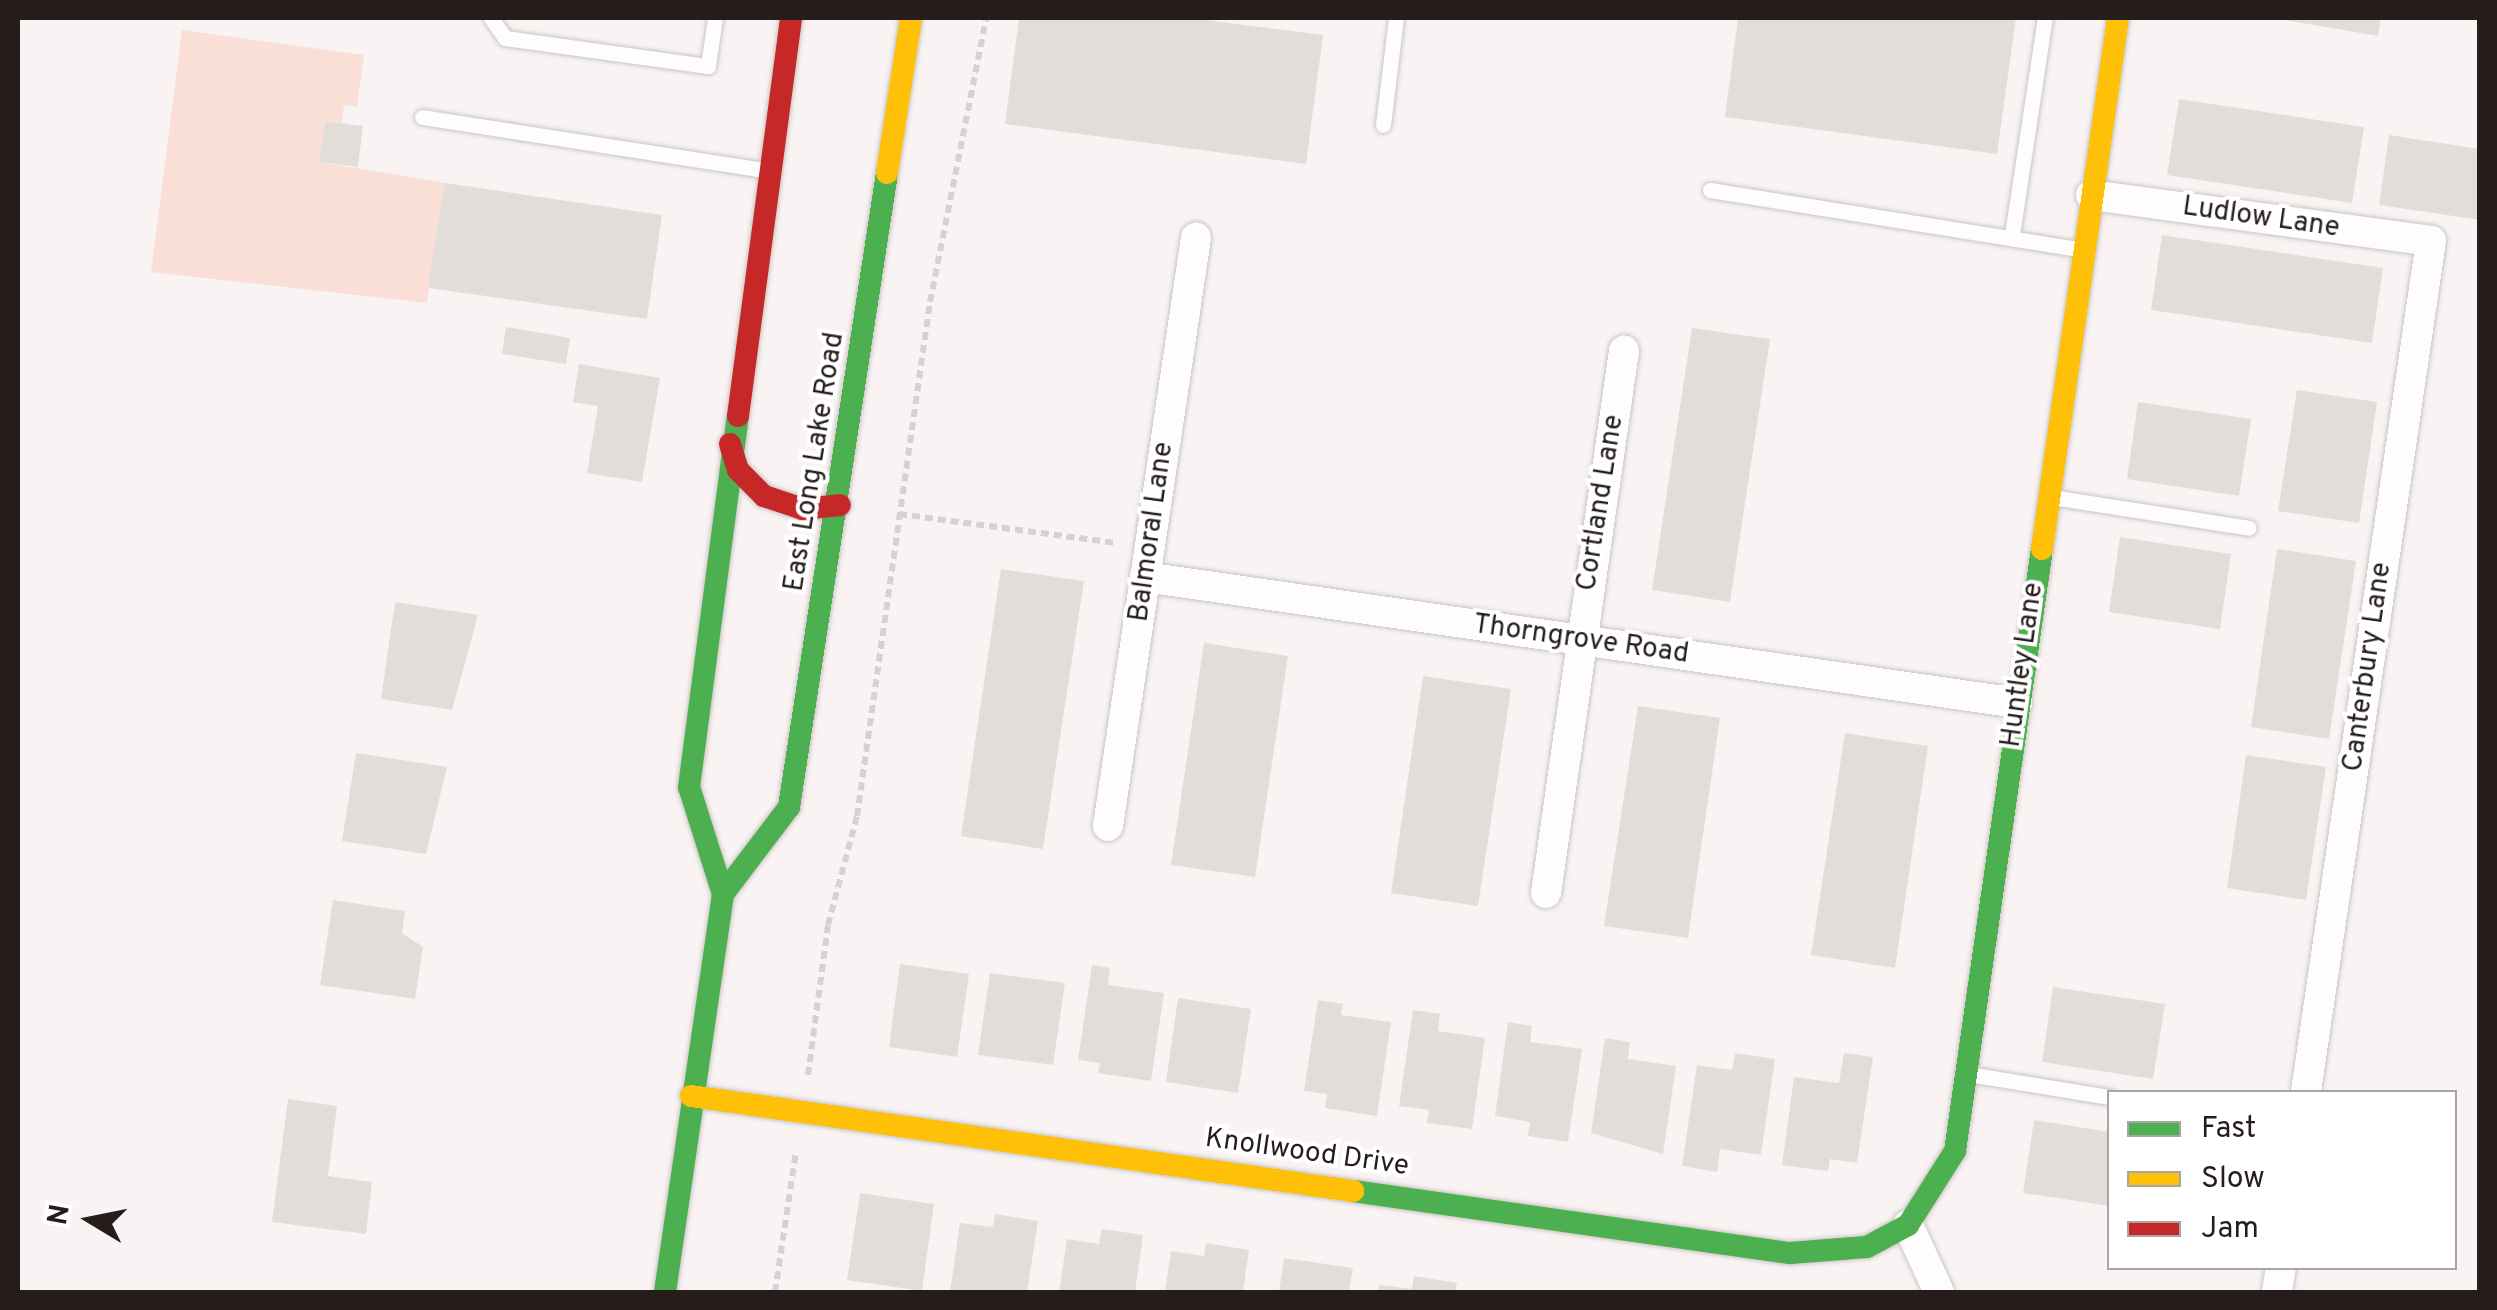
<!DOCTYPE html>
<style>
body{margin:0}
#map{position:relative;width:2497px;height:1310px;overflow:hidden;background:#f9f4f3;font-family:Overpass,sans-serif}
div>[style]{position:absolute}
.green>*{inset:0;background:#fadfd7}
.building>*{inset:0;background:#e3ddda}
.path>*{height:6px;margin-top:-3px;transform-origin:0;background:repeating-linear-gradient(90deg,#d4d2d2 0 8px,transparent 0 13px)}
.roads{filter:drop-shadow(0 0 2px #cbc5c4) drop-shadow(0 0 2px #cbc5c4)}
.lane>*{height:15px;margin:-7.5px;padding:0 7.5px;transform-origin:7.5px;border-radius:7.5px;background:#fefdfd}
.street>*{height:30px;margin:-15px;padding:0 15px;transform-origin:15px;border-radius:15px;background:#fefdfd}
.fast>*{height:22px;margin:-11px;padding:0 11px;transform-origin:11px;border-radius:11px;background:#4caf50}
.slow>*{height:22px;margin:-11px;padding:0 11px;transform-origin:11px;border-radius:11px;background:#ffc107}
.jam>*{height:22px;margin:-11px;padding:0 11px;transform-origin:11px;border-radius:11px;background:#c62828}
span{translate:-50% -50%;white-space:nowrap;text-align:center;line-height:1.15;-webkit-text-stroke:8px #fff;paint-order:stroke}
.street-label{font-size:28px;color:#251d1b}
.frame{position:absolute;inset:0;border:20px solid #251d1b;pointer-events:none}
.legend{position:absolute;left:2107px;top:1090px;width:350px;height:180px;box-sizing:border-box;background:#fff;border:2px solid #a8a5a4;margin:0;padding:12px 18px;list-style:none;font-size:30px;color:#251d1b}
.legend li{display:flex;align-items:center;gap:20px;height:50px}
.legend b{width:50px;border:2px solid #a8a5a4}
.north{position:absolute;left:40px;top:1170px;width:100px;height:100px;-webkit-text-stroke:8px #fff;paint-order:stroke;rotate:280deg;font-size:28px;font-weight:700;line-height:40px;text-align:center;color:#251d1b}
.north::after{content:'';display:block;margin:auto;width:35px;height:45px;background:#251d1b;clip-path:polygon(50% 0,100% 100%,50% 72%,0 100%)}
</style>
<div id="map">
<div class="green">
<i style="clip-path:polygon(182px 30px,364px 55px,357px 107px,344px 105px,342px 123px,325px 121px,319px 162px,445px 183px,427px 303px,151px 272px)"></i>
</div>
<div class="building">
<i style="clip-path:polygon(1019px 18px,1190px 18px,1323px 35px,1306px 164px,1005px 124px)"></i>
<i style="clip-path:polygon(1738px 18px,2016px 18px,1997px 154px,1725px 117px)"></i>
<i style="clip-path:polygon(2273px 18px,2381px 18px,2378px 36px)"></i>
<i style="clip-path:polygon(2179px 99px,2364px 127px,2352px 203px,2167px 175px)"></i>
<i style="clip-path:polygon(325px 121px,363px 126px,358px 167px,319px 162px)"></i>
<i style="clip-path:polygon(2389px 135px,2480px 149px,2480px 220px,2379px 205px)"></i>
<i style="clip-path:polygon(445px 183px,662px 215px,647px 319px,428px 288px)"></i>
<i style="clip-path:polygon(2162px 235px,2383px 268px,2372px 343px,2151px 310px)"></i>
<i style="clip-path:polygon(506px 327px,570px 338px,566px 364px,502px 354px)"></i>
<i style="clip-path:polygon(1692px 328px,1770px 339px,1730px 602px,1652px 590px)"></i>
<i style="clip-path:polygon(579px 364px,660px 378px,642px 482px,587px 473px,598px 406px,573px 402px)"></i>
<i style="clip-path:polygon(2297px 390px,2377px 402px,2359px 523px,2278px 511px)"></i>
<i style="clip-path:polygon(2138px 402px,2251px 419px,2239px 496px,2127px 479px)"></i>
<i style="clip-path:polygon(2120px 537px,2231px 554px,2220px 629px,2109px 612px)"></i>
<i style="clip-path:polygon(2277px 549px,2356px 561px,2329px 739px,2251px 727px)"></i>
<i style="clip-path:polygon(1001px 569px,1084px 581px,1043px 849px,961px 836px)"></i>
<i style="clip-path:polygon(395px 602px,478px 615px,452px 710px,381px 699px)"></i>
<i style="clip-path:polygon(1204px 643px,1288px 656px,1255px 877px,1171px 865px)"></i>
<i style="clip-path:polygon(1423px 676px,1511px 689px,1478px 906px,1391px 893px)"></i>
<i style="clip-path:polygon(1638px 706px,1720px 718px,1688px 938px,1604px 926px)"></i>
<i style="clip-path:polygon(1845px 733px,1928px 746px,1895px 968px,1811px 955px)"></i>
<i style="clip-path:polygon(356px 753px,447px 767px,426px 854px,342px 841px)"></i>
<i style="clip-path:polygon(2246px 755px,2326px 767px,2306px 900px,2227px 888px)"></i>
<i style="clip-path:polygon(333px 900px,405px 911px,402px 933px,423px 947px,415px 999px,320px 985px)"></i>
<i style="clip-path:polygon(900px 964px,969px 974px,957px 1057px,889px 1047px)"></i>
<i style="clip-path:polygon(1092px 965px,1110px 968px,1108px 985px,1164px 993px,1151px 1081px,1098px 1073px,1100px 1063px,1078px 1060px)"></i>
<i style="clip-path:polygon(990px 973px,1065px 983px,1053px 1065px,978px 1055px)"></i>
<i style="clip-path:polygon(2053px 987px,2165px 1004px,2153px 1079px,2042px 1062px)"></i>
<i style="clip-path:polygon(1178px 998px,1251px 1009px,1238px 1093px,1166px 1082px)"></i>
<i style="clip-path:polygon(1318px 1000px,1343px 1004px,1341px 1015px,1391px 1022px,1377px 1116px,1325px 1108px,1327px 1094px,1304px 1091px)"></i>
<i style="clip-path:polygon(1413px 1010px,1440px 1014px,1438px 1031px,1485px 1038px,1472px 1129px,1427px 1123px,1429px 1110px,1399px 1106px)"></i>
<i style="clip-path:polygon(1508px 1022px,1532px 1026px,1530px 1042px,1582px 1049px,1568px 1142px,1528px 1136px,1530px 1122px,1495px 1116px)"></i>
<i style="clip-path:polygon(1605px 1038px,1630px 1042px,1628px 1059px,1676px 1066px,1663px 1154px,1591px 1133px)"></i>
<i style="clip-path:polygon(1735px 1053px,1775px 1059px,1761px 1155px,1720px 1149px,1717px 1172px,1682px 1166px,1697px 1065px,1732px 1070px)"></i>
<i style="clip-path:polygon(1844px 1053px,1873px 1057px,1857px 1163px,1830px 1159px,1828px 1171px,1782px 1165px,1794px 1077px,1839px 1083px)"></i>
<i style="clip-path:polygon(288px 1099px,337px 1106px,328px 1176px,372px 1182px,366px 1234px,272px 1222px)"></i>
<i style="clip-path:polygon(2034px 1120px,2110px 1132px,2110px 1206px,2023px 1193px)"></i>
<i style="clip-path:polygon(860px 1193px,934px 1204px,922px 1291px,847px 1280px)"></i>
<i style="clip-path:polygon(995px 1214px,1038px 1221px,1027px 1292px,950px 1292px,960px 1223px,993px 1227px)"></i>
<i style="clip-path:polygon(1102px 1229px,1143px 1235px,1135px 1292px,1059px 1292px,1067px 1239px,1099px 1244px)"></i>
<i style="clip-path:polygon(1206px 1243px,1249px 1250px,1243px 1292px,1165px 1292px,1171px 1251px,1204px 1256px)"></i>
<i style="clip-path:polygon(1284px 1258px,1353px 1268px,1349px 1292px,1279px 1292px)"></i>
<i style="clip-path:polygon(1414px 1276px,1457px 1283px,1455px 1292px,1378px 1292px,1379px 1285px,1412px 1289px)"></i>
</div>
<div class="path">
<i style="left:899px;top:514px;width:219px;rotate:7.6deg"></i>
<i style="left:808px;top:1075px;width:151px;rotate:-82.4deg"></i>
<i style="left:828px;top:925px;width:113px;rotate:-75.1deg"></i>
<i style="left:857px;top:816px;width:519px;rotate:-81.92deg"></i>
<i style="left:930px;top:302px;width:289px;rotate:-78.8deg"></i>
<i style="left:775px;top:1292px;width:142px;rotate:-81.5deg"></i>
</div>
<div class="roads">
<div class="lane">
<i style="left:491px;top:18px;width:24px;rotate:55deg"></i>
<i style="left:505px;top:38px;width:205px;rotate:7.9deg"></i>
<i style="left:708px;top:66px;width:49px;rotate:-81.7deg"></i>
<i style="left:422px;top:117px;width:351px;rotate:8.8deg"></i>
<i style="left:1383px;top:125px;width:108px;rotate:-83.1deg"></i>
<i style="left:1710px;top:190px;width:375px;rotate:9.1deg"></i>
<i style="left:2012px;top:235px;width:219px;rotate:-81.4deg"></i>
<i style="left:2052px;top:497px;width:199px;rotate:8.9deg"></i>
<i style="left:1969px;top:1074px;width:143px;rotate:9.3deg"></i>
</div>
<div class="street">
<i style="left:2091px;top:195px;width:343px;rotate:7.7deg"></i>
<i style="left:2431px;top:241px;width:860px;rotate:98.36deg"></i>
<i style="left:1145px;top:577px;width:881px;rotate:8.22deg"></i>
<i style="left:1108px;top:826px;width:595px;rotate:-81.49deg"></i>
<i style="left:1546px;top:893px;width:548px;rotate:-81.81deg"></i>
<i style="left:1908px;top:1225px;width:74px;rotate:65.2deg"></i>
<i style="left:2277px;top:1292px;width:24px;rotate:-81deg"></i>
</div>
<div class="fast">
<i style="left:723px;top:894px;width:109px;rotate:-52.8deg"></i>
<i style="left:789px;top:807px;width:642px;rotate:-81.21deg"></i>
<i style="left:1353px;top:1191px;width:441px;rotate:8.1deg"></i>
<i style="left:1790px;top:1253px;width:77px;rotate:-4.5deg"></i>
<i style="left:1867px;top:1247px;width:47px;rotate:-28.2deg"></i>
<i style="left:1908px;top:1225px;width:88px;rotate:-57.6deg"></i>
<i style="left:1955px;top:1151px;width:608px;rotate:-81.78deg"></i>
<i style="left:665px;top:1292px;width:402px;rotate:-81.7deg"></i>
<i style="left:723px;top:894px;width:112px;rotate:-107.6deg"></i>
<i style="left:689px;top:787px;width:374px;rotate:-82.5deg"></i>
</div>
<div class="slow">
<i style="left:887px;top:173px;width:157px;rotate:-81.2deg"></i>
<i style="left:2042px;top:549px;width:536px;rotate:-81.85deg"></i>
<i style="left:691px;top:1096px;width:669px;rotate:8.17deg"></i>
</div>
<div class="jam">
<i style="left:738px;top:416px;width:402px;rotate:-82.4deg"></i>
<i style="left:730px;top:444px;width:27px;rotate:73deg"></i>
<i style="left:738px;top:470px;width:37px;rotate:45deg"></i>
<i style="left:764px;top:496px;width:41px;rotate:18.4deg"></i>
<i style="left:803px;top:509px;width:37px;rotate:-6deg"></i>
</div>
</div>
<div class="street-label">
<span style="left:2261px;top:218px;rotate:8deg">Ludlow Lane</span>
<span style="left:815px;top:462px;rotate:-81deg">East Long Lake Road</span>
<span style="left:1601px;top:503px;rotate:-81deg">Cortland Lane</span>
<span style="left:1152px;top:532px;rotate:-82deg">Balmoral Lane</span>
<span style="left:1581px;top:640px;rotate:8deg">Thorngrove Road</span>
<span style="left:2023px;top:665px;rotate:-82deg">Huntley Lane</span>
<span style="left:2368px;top:667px;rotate:-82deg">Canterbury Lane</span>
<span style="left:1307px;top:1153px;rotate:8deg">Knollwood Drive</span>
</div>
<div class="frame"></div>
<ul class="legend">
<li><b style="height:12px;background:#4caf50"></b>Fast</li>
<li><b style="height:12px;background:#ffc107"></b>Slow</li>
<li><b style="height:12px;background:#c62828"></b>Jam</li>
</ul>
<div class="north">N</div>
</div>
